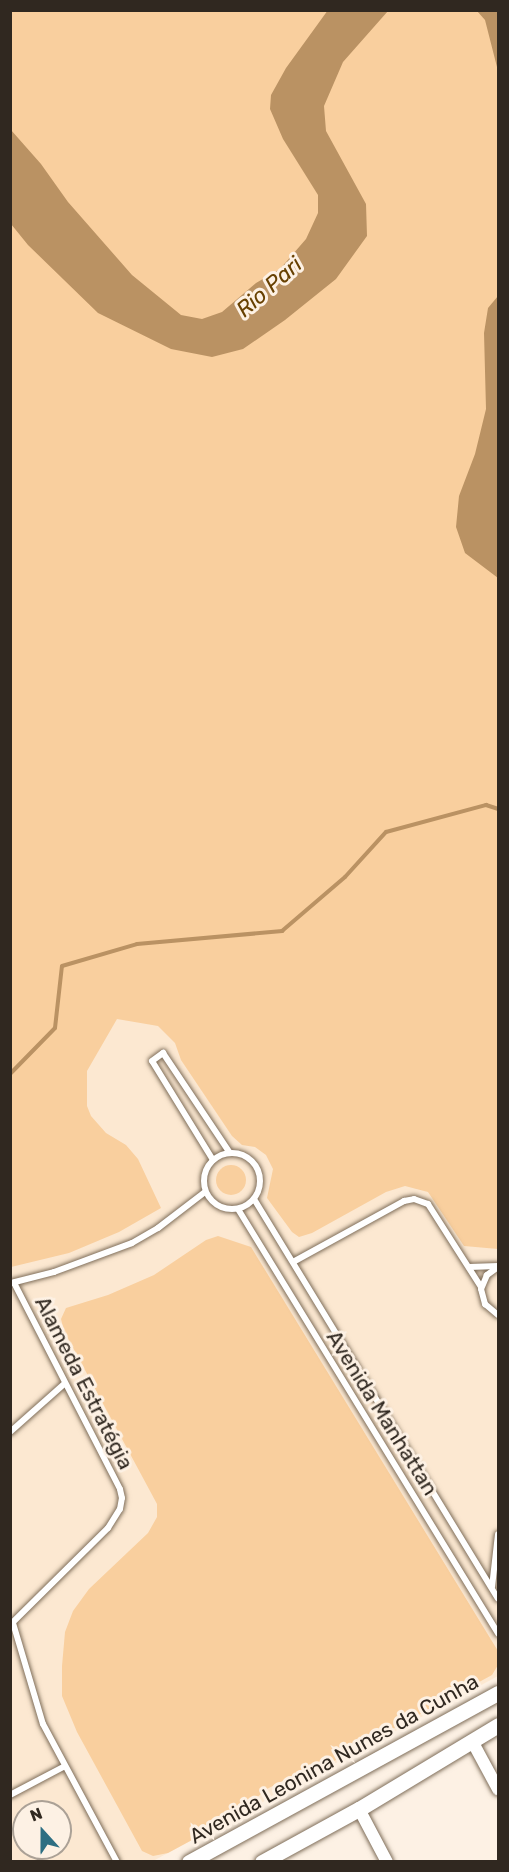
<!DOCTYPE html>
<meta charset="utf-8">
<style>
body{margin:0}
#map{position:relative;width:509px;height:1872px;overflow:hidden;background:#fdf1e4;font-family:Rubik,sans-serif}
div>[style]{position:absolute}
.built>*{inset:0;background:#fce8d1}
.green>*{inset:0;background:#f9cf9e}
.round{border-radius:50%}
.water>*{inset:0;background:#ba9263}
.stream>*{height:4px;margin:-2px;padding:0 2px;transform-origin:2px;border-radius:2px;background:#ba9263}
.roads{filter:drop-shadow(0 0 2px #7f6e5a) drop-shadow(0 0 2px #7f6e5a)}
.service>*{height:6px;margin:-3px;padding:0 3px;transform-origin:3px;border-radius:3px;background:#fff}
.service>.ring{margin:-3px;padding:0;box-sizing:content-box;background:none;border:6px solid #fff;border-radius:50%}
.minor>*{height:12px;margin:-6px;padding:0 6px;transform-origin:6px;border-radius:6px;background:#fff}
.tertiary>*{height:15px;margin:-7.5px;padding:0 7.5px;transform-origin:7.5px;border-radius:7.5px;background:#fff}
span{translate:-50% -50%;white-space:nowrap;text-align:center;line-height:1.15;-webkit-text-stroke:6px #fdf1e4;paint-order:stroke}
.street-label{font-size:21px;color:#302820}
.water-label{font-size:22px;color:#674001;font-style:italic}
.frame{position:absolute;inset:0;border:12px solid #302820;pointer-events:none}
.north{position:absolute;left:12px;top:1800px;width:60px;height:60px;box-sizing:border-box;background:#fdf1e4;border:2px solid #aba196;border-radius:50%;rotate:339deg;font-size:16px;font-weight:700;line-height:24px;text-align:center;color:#302820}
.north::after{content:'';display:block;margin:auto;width:21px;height:27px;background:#2d6e82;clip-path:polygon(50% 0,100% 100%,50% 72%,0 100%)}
</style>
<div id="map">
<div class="built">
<i style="clip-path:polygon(evenodd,498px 927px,498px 1676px,153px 1861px,11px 1861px,11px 973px,498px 927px,24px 1812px,60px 1812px,60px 1848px,24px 1848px,24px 1812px)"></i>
</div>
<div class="green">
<i style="clip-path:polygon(10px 11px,498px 11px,498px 1249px,464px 1246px,428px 1192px,405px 1186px,386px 1192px,312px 1233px,299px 1237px,292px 1232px,267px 1198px,273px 1169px,266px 1155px,255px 1147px,242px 1145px,232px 1136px,181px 1060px,175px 1043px,158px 1026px,117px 1019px,87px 1071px,87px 1106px,91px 1116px,106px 1133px,126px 1145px,138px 1159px,161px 1208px,119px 1232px,69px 1253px,11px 1267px)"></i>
<i class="round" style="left:216px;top:1165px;width:30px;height:30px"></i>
<i style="clip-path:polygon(218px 1236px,251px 1247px,498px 1651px,498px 1665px,492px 1675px,323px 1767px,292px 1776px,265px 1790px,240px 1814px,168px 1853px,153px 1856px,142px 1851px,77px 1732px,62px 1696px,62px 1666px,65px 1632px,73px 1611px,89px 1589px,148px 1533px,157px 1517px,157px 1504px,64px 1331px,61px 1319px,66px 1308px,108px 1295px,154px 1275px,206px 1240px)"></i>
</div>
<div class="water">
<i style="clip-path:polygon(328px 10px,388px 11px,343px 62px,324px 106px,326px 131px,366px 204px,367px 236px,336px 279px,285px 320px,243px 349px,212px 357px,171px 349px,98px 313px,28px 245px,11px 224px,11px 130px,41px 164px,68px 202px,132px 275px,181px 315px,202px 319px,222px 312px,256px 283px,280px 269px,306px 239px,318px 213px,318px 195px,283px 139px,270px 109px,271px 95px,286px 68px)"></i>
<i style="clip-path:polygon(477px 11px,498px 11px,498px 71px,485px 20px)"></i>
<i style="clip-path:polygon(498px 296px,498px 578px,465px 553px,456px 527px,459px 496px,475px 454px,486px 409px,484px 333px,488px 308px)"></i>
</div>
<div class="stream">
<i style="left:10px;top:1074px;width:64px;rotate:-45.6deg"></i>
<i style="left:55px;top:1028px;width:62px;rotate:-83.6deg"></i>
<i style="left:62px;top:966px;width:78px;rotate:-16.3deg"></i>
<i style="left:137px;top:944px;width:146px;rotate:-5.1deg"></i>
<i style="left:282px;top:931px;width:83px;rotate:-40.6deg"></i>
<i style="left:345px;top:877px;width:61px;rotate:-47.7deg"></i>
<i style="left:386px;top:832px;width:104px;rotate:-15.1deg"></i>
<i style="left:486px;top:805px;width:13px;rotate:18deg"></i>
</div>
<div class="roads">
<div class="service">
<i class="ring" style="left:204px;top:1153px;width:50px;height:50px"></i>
<i style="left:213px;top:1160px;width:116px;rotate:-121.6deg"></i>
<i style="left:152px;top:1061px;width:14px;rotate:-36deg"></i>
<i style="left:163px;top:1053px;width:120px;rotate:56.2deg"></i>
<i style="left:254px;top:1199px;width:468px;rotate:58.6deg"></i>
<i style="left:238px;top:1209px;width:498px;rotate:58.5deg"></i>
<i style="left:293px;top:1262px;width:127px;rotate:-28.8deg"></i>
<i style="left:404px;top:1201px;width:10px;rotate:-11deg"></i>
<i style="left:414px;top:1199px;width:15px;rotate:20deg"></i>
<i style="left:428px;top:1204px;width:98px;rotate:57.4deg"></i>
<i style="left:469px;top:1267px;width:29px;rotate:-2deg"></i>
<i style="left:498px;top:1267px;width:14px;rotate:144deg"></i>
<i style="left:487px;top:1275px;width:15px;rotate:113deg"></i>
<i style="left:481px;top:1289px;width:16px;rotate:75deg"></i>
<i style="left:485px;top:1304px;width:17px;rotate:40deg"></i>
<i style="left:11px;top:1283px;width:44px;rotate:-14.3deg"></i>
<i style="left:54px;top:1272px;width:83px;rotate:-20.4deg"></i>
<i style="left:132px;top:1243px;width:30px;rotate:-30deg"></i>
<i style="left:158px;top:1228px;width:59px;rotate:-37.5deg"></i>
<i style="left:10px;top:1432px;width:72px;rotate:-41.6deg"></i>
<i style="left:492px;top:1587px;width:53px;rotate:-83.5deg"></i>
<i style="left:13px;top:1623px;width:105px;rotate:73.5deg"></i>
<i style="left:43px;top:1724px;width:157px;rotate:61.8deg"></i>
<i style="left:10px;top:1625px;width:138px;rotate:-44.7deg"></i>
<i style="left:108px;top:1528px;width:22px;rotate:-58deg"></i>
<i style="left:120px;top:1509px;width:11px;rotate:-80deg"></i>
<i style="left:122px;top:1498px;width:9px;rotate:-103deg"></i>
<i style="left:120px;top:1489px;width:232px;rotate:-117.2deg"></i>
<i style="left:10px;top:1795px;width:62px;rotate:-27.8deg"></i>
</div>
<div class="minor">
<i style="left:472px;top:1741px;width:55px;rotate:61.6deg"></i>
<i style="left:359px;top:1809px;width:60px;rotate:62.2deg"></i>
</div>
<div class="tertiary">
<i style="left:189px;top:1862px;width:352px;rotate:-28.7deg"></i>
<i style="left:262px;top:1862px;width:111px;rotate:-28.7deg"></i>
<i style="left:359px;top:1809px;width:162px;rotate:-31.1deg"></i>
</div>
</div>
<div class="street-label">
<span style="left:84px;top:1383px;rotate:63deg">Alameda Estratégia</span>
<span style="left:382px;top:1413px;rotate:58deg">Avenida Manhattan</span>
<span style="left:334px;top:1759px;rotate:-29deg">Avenida Leonina Nunes da Cunha</span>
</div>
<div class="water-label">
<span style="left:269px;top:287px;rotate:-41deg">Rio Pari</span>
</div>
<div class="frame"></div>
<div class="north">N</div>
</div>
